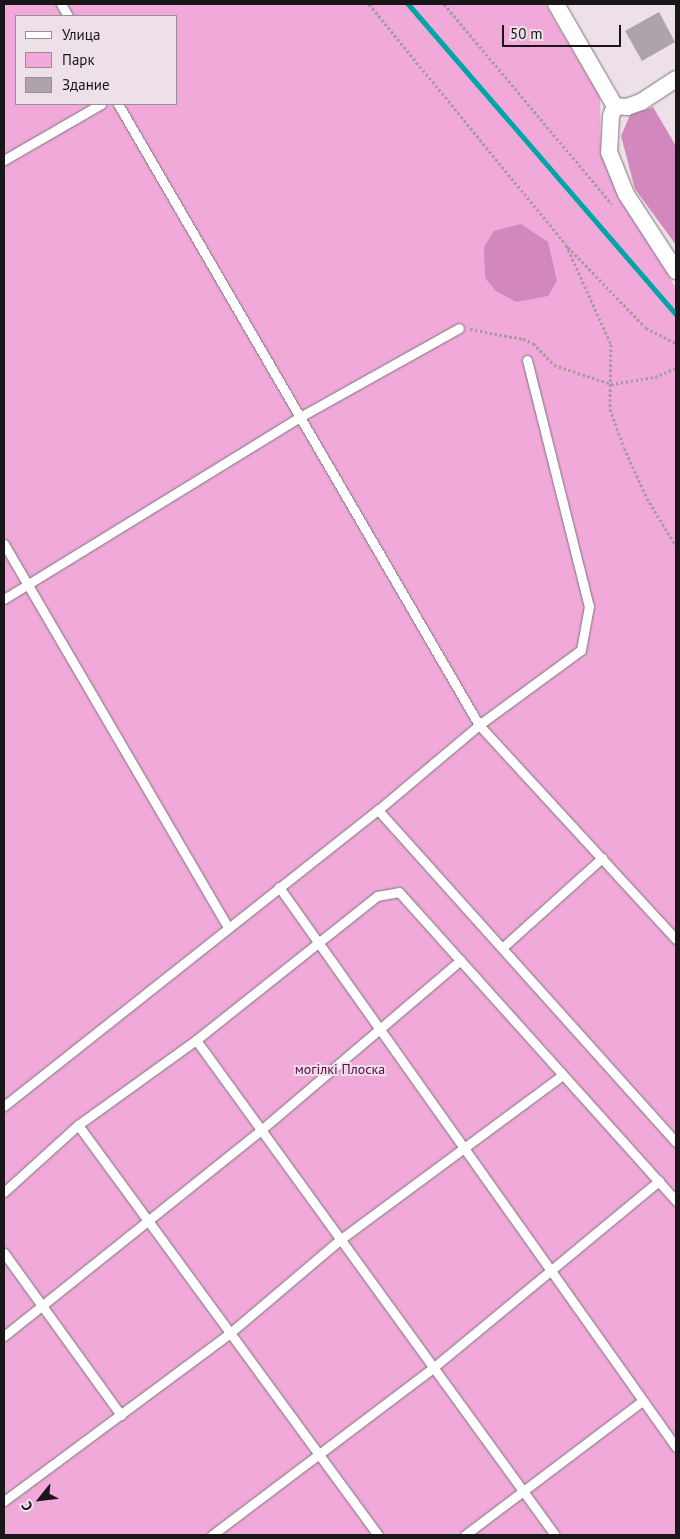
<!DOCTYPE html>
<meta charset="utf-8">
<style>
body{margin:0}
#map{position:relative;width:680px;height:1539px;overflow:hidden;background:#ede0e8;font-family:"PT Sans",sans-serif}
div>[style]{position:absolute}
.green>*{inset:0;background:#f1a9da}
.forest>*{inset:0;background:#d288bc}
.stream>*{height:5px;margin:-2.5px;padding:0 2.5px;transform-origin:2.5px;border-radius:2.5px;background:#00a6a7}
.building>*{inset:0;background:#afa3ab}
.path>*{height:3px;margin-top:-1.5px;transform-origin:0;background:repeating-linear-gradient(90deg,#a59ba1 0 2.5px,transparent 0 5px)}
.roads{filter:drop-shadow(0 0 1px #7f747b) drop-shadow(0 0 1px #7f747b)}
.service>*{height:9px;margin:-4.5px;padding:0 4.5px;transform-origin:4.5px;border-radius:4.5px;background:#fff}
.minor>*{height:16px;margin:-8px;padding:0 8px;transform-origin:8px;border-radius:8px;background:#fff}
span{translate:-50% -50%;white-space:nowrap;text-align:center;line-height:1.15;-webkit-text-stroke:4px #ede0e8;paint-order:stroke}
.park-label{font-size:14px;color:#60044e}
.frame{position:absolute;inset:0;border:5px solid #191518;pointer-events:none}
.legend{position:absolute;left:15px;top:15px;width:162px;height:90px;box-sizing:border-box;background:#ede0e8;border:1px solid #988f95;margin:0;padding:6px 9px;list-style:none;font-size:15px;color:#191518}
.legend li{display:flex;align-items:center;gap:10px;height:25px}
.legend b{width:25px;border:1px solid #988f95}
.north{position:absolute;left:15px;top:1474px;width:50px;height:50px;-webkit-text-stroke:4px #ede0e8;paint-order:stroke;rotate:241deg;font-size:14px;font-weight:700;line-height:20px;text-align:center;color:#191518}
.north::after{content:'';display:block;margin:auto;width:18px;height:22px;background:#191518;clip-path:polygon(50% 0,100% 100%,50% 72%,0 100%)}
.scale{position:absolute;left:502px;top:25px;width:119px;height:22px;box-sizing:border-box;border:2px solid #191518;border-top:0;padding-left:6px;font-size:15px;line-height:18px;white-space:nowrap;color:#191518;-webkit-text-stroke:4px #ede0e8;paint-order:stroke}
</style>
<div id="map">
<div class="green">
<i style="clip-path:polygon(evenodd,4px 4px,545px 4px,600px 97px,601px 153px,614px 187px,676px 288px,676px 1535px,4px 1535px,4px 4px,16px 16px,176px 16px,176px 104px,16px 104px,16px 16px)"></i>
</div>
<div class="forest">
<i style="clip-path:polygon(653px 107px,676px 146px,676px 245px,635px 189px,621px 136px,630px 115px)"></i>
<i style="clip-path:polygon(521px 224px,548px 242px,557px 281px,548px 296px,516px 302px,496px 291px,485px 278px,484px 247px,494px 231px)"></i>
</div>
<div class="stream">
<i style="left:408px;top:4px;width:411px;rotate:49.2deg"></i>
</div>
<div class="building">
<i style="clip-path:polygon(659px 12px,675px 42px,642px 61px,625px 31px)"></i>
</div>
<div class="path">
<i style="left:369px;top:4px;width:311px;rotate:50.7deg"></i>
<i style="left:566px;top:245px;width:109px;rotate:65.6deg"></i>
<i style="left:611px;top:344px;width:65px;rotate:90.9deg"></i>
<i style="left:610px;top:409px;width:41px;rotate:70.3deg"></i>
<i style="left:624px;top:448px;width:55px;rotate:65.3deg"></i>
<i style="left:647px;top:498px;width:56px;rotate:58.9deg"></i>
<i style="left:444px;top:4px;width:261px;rotate:50deg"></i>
<i style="left:568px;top:247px;width:112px;rotate:46.1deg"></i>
<i style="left:646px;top:328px;width:34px;rotate:27deg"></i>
<i style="left:470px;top:329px;width:54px;rotate:10.7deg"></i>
<i style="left:523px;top:339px;width:11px;rotate:22deg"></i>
<i style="left:533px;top:343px;width:30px;rotate:46deg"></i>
<i style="left:554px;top:365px;width:60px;rotate:18.4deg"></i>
<i style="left:611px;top:384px;width:45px;rotate:-9deg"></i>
<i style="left:655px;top:377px;width:23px;rotate:-23deg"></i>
</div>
<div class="roads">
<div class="service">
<i style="left:61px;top:4px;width:14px;rotate:60deg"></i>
<i style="left:4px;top:160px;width:112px;rotate:-30deg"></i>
<i style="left:527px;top:360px;width:254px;rotate:75.9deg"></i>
<i style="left:589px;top:606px;width:45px;rotate:100.3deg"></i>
<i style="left:581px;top:650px;width:127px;rotate:143.7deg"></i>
<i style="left:479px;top:725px;width:291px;rotate:47.4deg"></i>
<i style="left:4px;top:544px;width:444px;rotate:59.7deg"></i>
<i style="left:4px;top:599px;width:347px;rotate:-31.6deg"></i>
<i style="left:300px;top:417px;width:182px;rotate:-29.2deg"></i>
<i style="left:378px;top:810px;width:446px;rotate:48.1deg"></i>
<i style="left:279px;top:887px;width:686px;rotate:54.67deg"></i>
<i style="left:502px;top:948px;width:135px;rotate:-42deg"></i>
<i style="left:196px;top:1040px;width:611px;rotate:54.05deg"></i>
<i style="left:4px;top:1106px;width:477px;rotate:-38.4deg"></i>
<i style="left:378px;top:810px;width:132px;rotate:-40.1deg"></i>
<i style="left:479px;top:725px;width:718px;rotate:-120.17deg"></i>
<i style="left:78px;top:1125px;width:508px;rotate:53.81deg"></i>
<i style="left:4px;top:1192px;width:100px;rotate:-42.2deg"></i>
<i style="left:78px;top:1125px;width:145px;rotate:-35.8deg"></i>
<i style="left:196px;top:1040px;width:231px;rotate:-38.5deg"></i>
<i style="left:377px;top:896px;width:22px;rotate:-10deg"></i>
<i style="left:399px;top:892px;width:415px;rotate:48.1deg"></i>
<i style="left:4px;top:1253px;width:200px;rotate:54.2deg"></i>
<i style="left:4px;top:1336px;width:329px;rotate:-38.7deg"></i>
<i style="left:261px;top:1130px;width:262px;rotate:-40.4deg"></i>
<i style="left:4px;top:1501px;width:282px;rotate:-36.6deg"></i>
<i style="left:230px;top:1333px;width:145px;rotate:-40.3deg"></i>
<i style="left:341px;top:1239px;width:276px;rotate:-36.5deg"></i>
<i style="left:212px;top:1535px;width:278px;rotate:-37.1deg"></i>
<i style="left:434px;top:1367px;width:292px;rotate:-39.6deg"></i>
<i style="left:465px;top:1535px;width:222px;rotate:-37.1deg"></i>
</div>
<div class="minor">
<i style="left:556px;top:4px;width:118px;rotate:60deg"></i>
<i style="left:615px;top:106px;width:11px;rotate:112deg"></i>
<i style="left:611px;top:116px;width:36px;rotate:93deg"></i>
<i style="left:609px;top:152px;width:45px;rotate:68deg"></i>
<i style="left:626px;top:194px;width:92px;rotate:57deg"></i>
<i style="left:615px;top:106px;width:12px;rotate:5deg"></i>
<i style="left:627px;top:107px;width:15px;rotate:-20deg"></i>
<i style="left:641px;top:102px;width:42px;rotate:-33.3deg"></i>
</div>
</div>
<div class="park-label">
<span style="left:340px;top:1069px">могілкі Плоска</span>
</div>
<div class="frame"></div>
<ul class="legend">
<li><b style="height:6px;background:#fff"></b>Улица</li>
<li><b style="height:14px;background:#f1a9da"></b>Парк</li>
<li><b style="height:14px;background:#afa3ab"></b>Здание</li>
</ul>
<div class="north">С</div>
<div class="scale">50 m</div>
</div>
